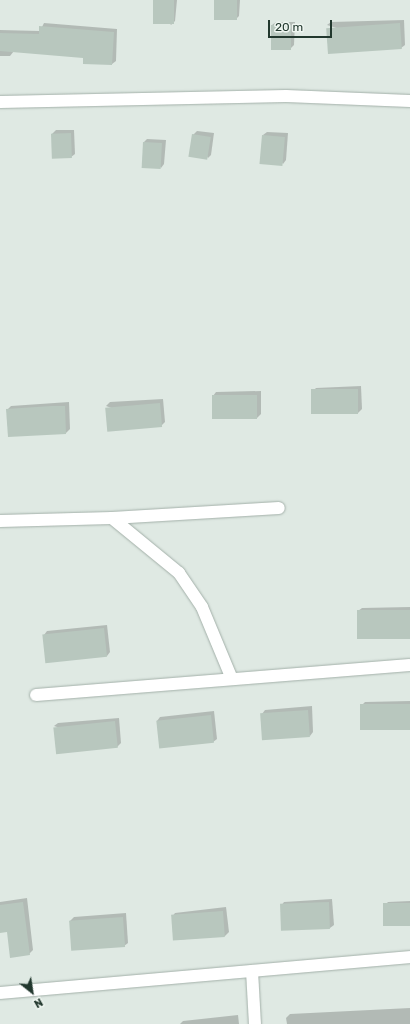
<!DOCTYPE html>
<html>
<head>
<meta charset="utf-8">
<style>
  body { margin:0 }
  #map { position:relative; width:410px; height:1024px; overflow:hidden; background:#dfe9e3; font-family:Rubik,sans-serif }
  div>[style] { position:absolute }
  .shadow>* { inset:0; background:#0003 }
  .building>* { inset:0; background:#b8c7be; transform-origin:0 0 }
  .roads { filter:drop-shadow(0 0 1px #a3b0a9) drop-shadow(0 0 1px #a3b0a9) }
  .street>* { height:12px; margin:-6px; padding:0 6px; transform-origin:6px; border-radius:6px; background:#fff }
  span { translate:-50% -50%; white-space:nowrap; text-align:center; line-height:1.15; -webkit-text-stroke:4px #eff6f1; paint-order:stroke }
  .north { position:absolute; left:12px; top:972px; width:40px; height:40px; -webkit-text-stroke:3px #eff6f1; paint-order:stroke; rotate:150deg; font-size:11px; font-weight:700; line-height:16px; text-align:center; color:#22382e }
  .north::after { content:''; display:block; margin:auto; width:14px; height:18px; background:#22382e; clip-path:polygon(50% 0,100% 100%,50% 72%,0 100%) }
  .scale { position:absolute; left:268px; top:20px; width:64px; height:18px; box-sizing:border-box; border:2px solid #22382e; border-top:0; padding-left:5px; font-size:12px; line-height:14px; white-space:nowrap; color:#22382e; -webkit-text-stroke:3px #eff6f1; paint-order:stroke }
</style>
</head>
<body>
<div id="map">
  <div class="shadow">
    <div style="clip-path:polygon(154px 0,177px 0,175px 21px,171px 25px)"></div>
    <div style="clip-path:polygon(215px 0,240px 0,239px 16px,235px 20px)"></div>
    <div style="clip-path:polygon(404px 20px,405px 45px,401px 48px,327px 25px,331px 22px)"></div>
    <div style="clip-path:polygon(276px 22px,295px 22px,294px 45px,290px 49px,272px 25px)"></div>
    <div style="clip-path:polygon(44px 23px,117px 29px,116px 61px,112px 64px,84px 57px,14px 51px,10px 56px,0 56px,0 30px,40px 31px)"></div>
    <div style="clip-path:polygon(56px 130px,74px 130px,75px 154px,71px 157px,53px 158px,52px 134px)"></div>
    <div style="clip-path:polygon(197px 131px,214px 133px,211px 155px,208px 158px,193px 135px)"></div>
    <div style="clip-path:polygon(267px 132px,288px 133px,286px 160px,283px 164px,263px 135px)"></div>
    <div style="clip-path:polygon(147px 139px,166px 140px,164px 164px,161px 168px,144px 142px)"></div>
    <div style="clip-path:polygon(361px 386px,362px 409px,358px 413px,312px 392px,316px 388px)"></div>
    <div style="clip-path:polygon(261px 391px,261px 414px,257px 418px,213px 396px,216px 392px)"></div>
    <div style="clip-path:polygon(163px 399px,165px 422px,161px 426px,106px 406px,110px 402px)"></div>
    <div style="clip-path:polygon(69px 402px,70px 429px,66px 433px,7px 410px,11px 406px)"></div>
    <div style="clip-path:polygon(410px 607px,410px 638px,358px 611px,362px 608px)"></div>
    <div style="clip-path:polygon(107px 625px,110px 652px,107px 656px,44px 635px,47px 631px)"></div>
    <div style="clip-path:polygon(410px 701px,410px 729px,361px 706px,365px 702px)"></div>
    <div style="clip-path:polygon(312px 706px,313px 732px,310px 736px,262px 714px,265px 710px)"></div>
    <div style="clip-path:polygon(214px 711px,217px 739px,213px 742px,157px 721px,160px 717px)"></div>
    <div style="clip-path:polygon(119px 718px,121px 743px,117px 747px,54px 726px,58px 723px)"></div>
    <div style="clip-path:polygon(27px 898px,33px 950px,29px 954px,8px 931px,0 932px,0 902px)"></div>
    <div style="clip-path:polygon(332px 899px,334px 925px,330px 928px,281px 906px,284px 902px)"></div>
    <div style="clip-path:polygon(410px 901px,410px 925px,384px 906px,388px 902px)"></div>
    <div style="clip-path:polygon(226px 907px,229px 932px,225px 936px,174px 940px,172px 917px,175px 913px)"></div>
    <div style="clip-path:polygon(126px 913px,128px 943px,124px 946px,70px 921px,74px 917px)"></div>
    <div style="clip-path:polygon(410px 1008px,410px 1024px,287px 1024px,286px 1018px,290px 1014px)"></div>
    <div style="clip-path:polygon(238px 1015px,239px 1024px,180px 1024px,183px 1021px)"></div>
  </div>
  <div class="building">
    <div style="left:153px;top:0;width:21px;height:24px"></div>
    <div style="left:214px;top:0;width:23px;height:20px"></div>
    <div style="left:400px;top:23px;width:26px;height:74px;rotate:86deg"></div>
    <div style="left:271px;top:25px;width:20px;height:25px"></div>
    <div style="clip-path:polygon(39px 26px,114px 32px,112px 65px,83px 64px,83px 58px,0 51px,0 33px,39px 34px)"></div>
    <div style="left:71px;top:133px;width:25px;height:20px;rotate:88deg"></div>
    <div style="left:192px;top:134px;width:19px;height:23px;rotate:9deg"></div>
    <div style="left:262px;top:135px;width:23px;height:29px;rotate:5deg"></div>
    <div style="left:143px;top:142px;width:19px;height:26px;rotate:3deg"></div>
    <div style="left:358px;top:389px;width:25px;height:47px;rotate:90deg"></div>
    <div style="left:212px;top:395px;width:45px;height:24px"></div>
    <div style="left:160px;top:403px;width:24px;height:55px;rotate:85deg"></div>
    <div style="clip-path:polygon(52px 406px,65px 406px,66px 434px,8px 437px,6px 409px)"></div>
    <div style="left:410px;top:610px;width:29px;height:53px;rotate:90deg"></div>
    <div style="left:104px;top:628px;width:29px;height:62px;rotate:84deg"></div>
    <div style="left:410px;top:704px;width:26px;height:50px;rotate:90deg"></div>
    <div style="left:308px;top:710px;width:27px;height:48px;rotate:86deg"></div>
    <div style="left:211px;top:715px;width:28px;height:55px;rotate:84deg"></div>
    <div style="left:115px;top:721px;width:27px;height:62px;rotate:84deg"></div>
    <div style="clip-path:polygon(23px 902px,30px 955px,10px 958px,7px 932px,0 933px,0 905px)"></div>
    <div style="left:329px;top:902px;width:27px;height:49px;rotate:88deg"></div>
    <div style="left:410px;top:903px;width:23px;height:27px;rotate:90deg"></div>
    <div style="left:223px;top:911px;width:26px;height:52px;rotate:86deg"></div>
    <div style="left:123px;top:917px;width:30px;height:54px;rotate:86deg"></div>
  </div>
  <div class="roads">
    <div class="street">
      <div style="left:0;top:102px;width:286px;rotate:-1.2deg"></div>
      <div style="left:286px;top:96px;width:124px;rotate:2.3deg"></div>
      <div style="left:112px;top:518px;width:87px;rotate:39.4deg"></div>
      <div style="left:179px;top:573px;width:41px;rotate:55.9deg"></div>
      <div style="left:202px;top:607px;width:78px;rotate:67.4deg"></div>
      <div style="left:0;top:521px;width:112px;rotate:-1.5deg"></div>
      <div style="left:112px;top:518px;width:167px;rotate:-3.4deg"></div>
      <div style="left:36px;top:695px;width:375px;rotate:-4.6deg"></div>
      <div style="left:252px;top:971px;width:53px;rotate:86.8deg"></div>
      <div style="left:0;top:993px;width:412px;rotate:-5deg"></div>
    </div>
  </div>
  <div class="north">N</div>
  <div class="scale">20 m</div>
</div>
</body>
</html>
